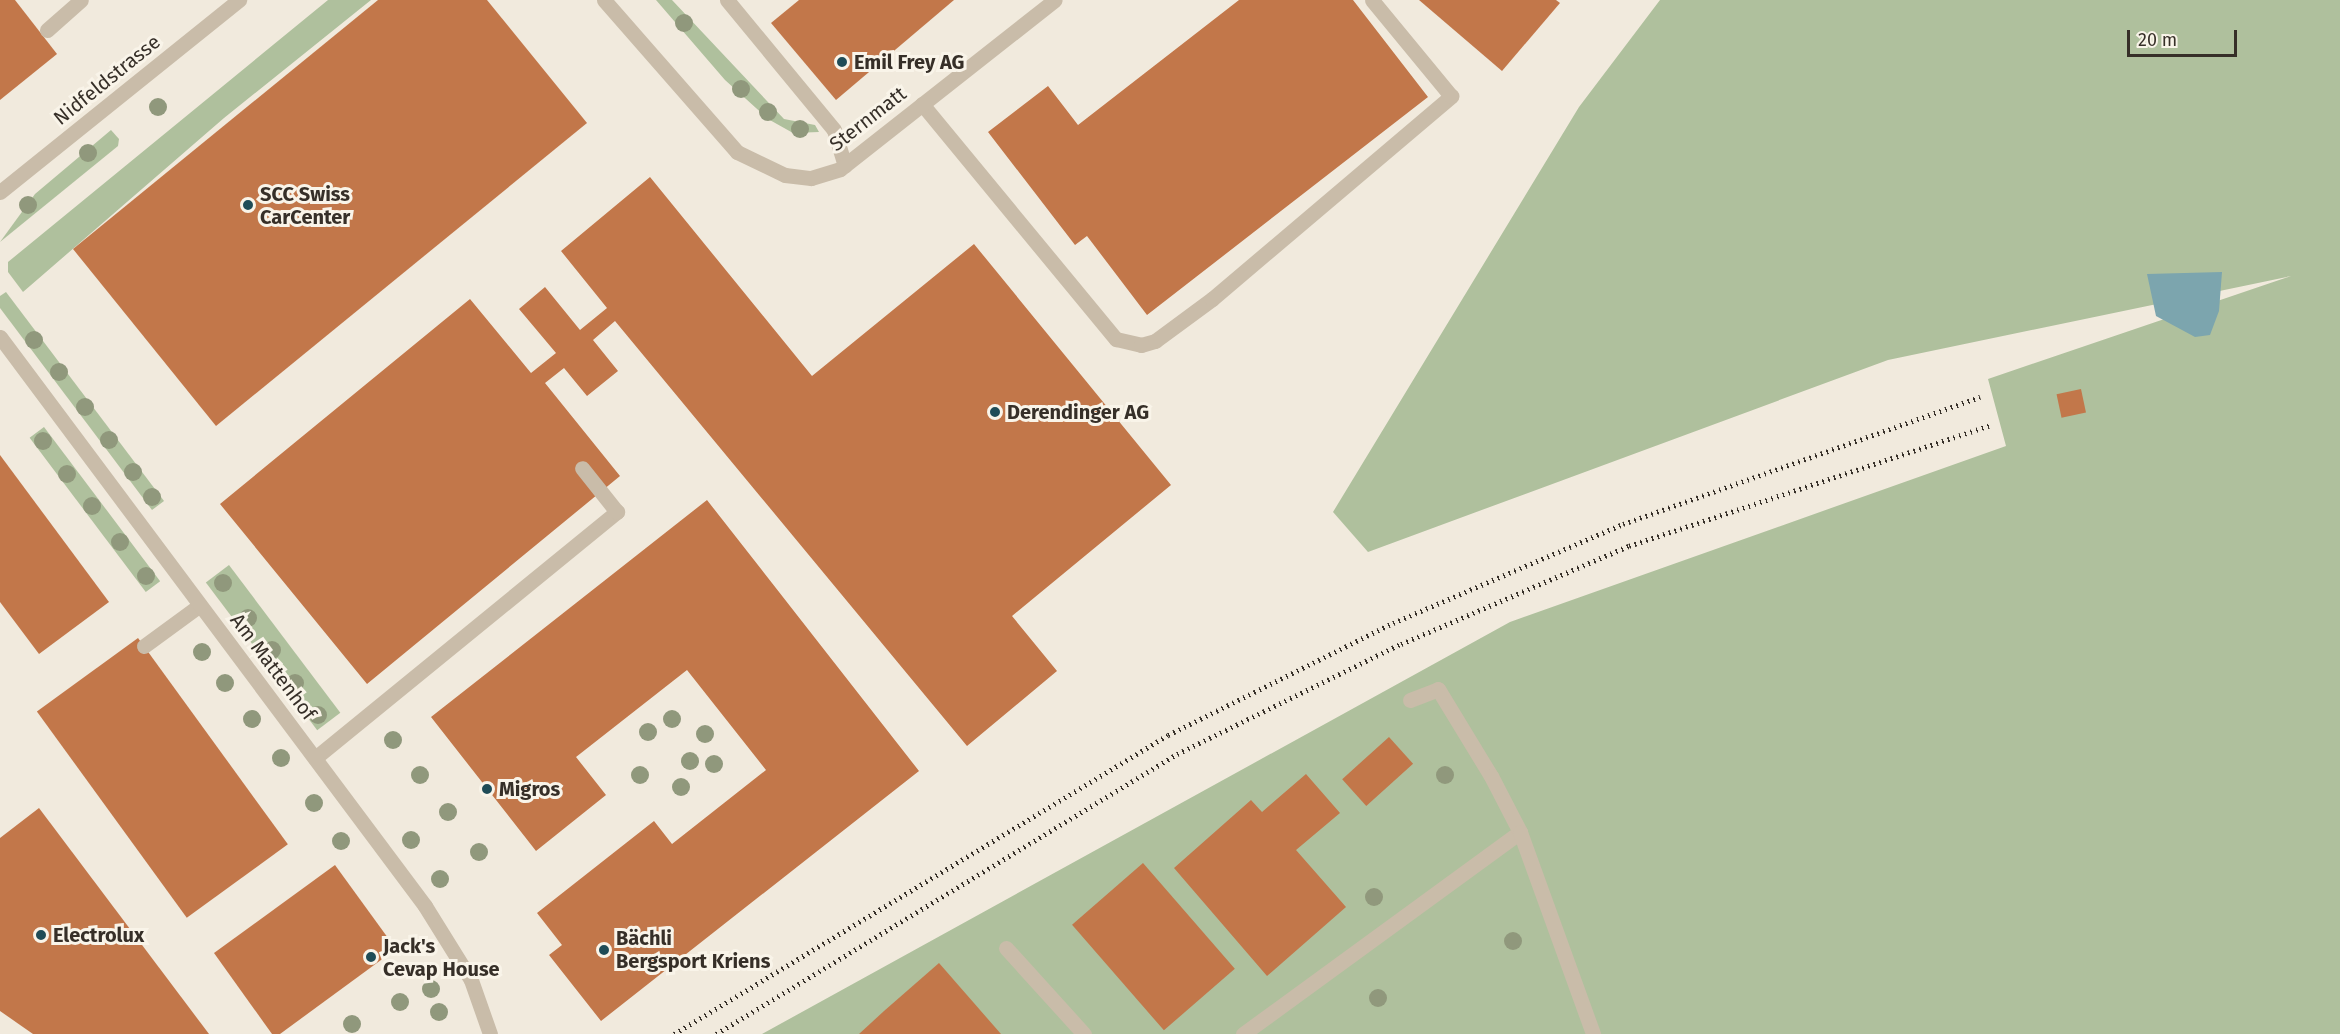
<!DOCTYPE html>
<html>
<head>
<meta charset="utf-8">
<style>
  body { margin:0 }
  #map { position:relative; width:2340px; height:1034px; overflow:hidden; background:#f1eadd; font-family:"Fira Sans",sans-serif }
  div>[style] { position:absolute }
  .green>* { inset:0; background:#afc09d; transform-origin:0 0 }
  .water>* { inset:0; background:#7ca5ae }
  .building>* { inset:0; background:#c2774a; transform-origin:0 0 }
  .service>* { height:15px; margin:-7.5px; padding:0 7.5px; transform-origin:7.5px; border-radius:7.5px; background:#c9bca9 }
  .minor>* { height:15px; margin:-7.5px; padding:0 7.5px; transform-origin:7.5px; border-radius:7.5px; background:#c9bca9 }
  .tertiary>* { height:15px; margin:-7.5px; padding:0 7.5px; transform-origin:7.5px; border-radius:7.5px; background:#c9bca9 }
  .rail>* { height:4.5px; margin-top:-2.25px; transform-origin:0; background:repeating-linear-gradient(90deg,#362f28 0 1.5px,transparent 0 6px) }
  .trees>* { width:18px; height:18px; margin:-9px; border-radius:50%; background:#90987c }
  .dots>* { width:16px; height:16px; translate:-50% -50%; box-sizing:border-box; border:3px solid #f9f4e9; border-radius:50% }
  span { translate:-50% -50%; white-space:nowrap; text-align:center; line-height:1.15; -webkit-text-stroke:6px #f9f4e9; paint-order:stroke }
  .poi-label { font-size:20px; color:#362f28; font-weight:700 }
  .left { translate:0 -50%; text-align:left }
  .street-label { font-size:20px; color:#362f28 }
  .scale { position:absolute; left:2127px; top:30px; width:110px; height:27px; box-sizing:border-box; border:3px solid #362f28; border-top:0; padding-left:8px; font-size:18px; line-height:21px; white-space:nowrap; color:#362f28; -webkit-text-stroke:4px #f9f4e9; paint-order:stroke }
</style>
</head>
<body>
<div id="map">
  <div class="green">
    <div style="clip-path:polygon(328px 0,371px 0,224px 118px,23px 292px,8px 272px,8px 262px)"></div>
    <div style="clip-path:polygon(656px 0,672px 0,784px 119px,815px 125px,819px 132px,793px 133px,768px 119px,725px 80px)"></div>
    <div style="clip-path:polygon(1660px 0,2340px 0,2340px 1034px,762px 1034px,1510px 622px,2006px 446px,1988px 379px,2291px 276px,1888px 360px,1368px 552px,1333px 512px,1579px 107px)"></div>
    <div style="clip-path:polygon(111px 130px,119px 139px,118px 146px,0 242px,35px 194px)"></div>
    <div style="clip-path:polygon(6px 292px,164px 501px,152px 510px,0 308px,0 296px)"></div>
    <div style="left:44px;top:427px;width:193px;height:18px;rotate:53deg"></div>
    <div style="left:229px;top:565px;width:185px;height:29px;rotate:53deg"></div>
  </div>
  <div class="water">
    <div style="clip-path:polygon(2222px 272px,2219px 311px,2210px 335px,2195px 337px,2156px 316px,2147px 274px)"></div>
  </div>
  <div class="building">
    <div style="clip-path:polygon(0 0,15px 0,57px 54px,0 100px)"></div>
    <div style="clip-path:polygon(378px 0,487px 0,587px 123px,216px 426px,73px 249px)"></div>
    <div style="clip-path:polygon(799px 0,954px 0,836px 100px,771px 23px)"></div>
    <div style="clip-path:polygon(1239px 0,1353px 0,1428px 97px,1147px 315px,1087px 236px,1075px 245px,988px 132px,1048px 86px,1078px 125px)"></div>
    <div style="clip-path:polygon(1419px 0,1556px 0,1560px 3px,1502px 71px)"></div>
    <div style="clip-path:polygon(650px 177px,812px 376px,974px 244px,1171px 485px,1012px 616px,1057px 671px,967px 746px,615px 321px,593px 340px,618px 371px,587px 396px,564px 368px,545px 383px,620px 476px,367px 684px,220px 504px,470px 299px,531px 373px,556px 353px,519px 309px,545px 287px,580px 330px,607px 308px,561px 251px)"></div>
    <div style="left:2081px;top:389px;width:24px;height:25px;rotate:78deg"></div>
    <div style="clip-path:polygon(0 455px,109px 602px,39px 654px,0 602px)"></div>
    <div style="clip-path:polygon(707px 500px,919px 771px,601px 1021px,549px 955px,562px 945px,537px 913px,654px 821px,672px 844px,766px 770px,687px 670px,576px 757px,606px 795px,536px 851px,431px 717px)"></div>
    <div style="left:138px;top:638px;width:255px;height:125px;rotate:54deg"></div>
    <div style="left:1389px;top:737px;width:36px;height:63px;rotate:48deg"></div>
    <div style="clip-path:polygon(1306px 774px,1340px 813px,1296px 850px,1346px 907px,1267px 976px,1174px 868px,1251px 800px,1262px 812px)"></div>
    <div style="clip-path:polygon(39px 808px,209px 1034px,33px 1034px,0 1011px,0 838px)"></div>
    <div style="left:1143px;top:863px;width:140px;height:94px;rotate:49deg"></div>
    <div style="clip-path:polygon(335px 865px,396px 949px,280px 1034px,272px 1034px,214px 953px)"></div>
    <div style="clip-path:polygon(939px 963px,1001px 1034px,859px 1034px,884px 1011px)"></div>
  </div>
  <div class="service">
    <div style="left:727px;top:0;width:168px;rotate:50.5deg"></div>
    <div style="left:834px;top:130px;width:37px;rotate:73deg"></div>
    <div style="left:47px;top:30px;width:45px;rotate:-41.4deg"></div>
    <div style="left:922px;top:104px;width:305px;rotate:50.5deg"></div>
    <div style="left:1116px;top:339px;width:26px;rotate:13deg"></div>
    <div style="left:1141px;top:345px;width:15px;rotate:-16deg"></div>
    <div style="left:1155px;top:341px;width:71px;rotate:-36.4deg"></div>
    <div style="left:1212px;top:299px;width:314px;rotate:-40.3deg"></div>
    <div style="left:1451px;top:96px;width:124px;rotate:-129.5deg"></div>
    <div style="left:144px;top:646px;width:69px;rotate:-36.2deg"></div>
    <div style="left:315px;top:758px;width:390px;rotate:-39.2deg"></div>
    <div style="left:617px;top:512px;width:56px;rotate:-128.5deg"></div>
    <div style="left:1006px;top:948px;width:116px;rotate:47.8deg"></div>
    <div style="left:1243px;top:1034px;width:343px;rotate:-36.1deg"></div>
  </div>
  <div class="minor">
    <div style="left:604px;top:0;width:202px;rotate:48.8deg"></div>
    <div style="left:737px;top:152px;width:53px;rotate:25.6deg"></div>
    <div style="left:785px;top:175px;width:26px;rotate:7deg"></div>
    <div style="left:811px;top:178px;width:30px;rotate:-17deg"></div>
    <div style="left:840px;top:169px;width:273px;rotate:-38.2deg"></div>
    <div style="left:0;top:337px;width:710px;rotate:53.24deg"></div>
    <div style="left:425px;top:906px;width:87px;rotate:58.1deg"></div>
    <div style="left:471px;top:980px;width:57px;rotate:70.6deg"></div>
    <div style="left:1410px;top:700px;width:30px;rotate:-21deg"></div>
    <div style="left:1438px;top:689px;width:102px;rotate:58.7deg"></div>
    <div style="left:1491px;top:776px;width:63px;rotate:62.6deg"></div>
    <div style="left:1520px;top:832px;width:215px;rotate:70.1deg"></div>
  </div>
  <div class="tertiary">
    <div style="left:0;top:192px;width:307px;rotate:-38.8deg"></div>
  </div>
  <div class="rail">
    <div style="left:674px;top:1034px;width:577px;rotate:-31.18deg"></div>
    <div style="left:1168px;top:735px;width:251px;rotate:-26.5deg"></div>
    <div style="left:1393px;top:623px;width:250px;rotate:-23.3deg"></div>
    <div style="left:1623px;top:524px;width:379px;rotate:-19.6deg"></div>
    <div style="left:716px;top:1034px;width:539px;rotate:-31.27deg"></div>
    <div style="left:1177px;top:754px;width:250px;rotate:-26.2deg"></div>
    <div style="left:1401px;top:644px;width:248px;rotate:-23.3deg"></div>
    <div style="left:1629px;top:546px;width:381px;rotate:-18.5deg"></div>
  </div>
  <div class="trees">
    <div style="left:684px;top:23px"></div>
    <div style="left:741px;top:89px"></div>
    <div style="left:158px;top:107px"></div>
    <div style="left:768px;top:112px"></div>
    <div style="left:800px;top:129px"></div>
    <div style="left:88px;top:153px"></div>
    <div style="left:28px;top:205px"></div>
    <div style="left:34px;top:340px"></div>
    <div style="left:59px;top:372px"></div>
    <div style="left:85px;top:407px"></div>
    <div style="left:109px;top:440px"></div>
    <div style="left:43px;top:441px"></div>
    <div style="left:133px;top:472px"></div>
    <div style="left:67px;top:474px"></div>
    <div style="left:152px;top:497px"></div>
    <div style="left:92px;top:506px"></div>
    <div style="left:120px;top:542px"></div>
    <div style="left:146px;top:576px"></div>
    <div style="left:223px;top:583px"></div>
    <div style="left:248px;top:618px"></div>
    <div style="left:272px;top:650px"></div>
    <div style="left:202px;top:652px"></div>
    <div style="left:225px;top:683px"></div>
    <div style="left:295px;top:683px"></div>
    <div style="left:318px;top:715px"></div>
    <div style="left:252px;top:719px"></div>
    <div style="left:672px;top:719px"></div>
    <div style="left:648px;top:732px"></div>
    <div style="left:705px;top:734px"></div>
    <div style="left:393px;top:740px"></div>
    <div style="left:281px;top:758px"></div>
    <div style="left:690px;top:761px"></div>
    <div style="left:714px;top:764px"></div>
    <div style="left:420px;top:775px"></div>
    <div style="left:640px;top:775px"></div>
    <div style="left:1445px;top:775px"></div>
    <div style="left:681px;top:787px"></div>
    <div style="left:314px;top:803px"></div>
    <div style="left:448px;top:812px"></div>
    <div style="left:411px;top:840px"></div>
    <div style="left:341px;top:841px"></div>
    <div style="left:479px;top:852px"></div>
    <div style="left:440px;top:879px"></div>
    <div style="left:1374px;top:897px"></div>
    <div style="left:1513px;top:941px"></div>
    <div style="left:431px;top:989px"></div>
    <div style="left:1378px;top:998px"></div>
    <div style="left:400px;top:1002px"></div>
    <div style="left:439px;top:1012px"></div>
    <div style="left:352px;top:1024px"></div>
  </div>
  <div class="dots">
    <div style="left:842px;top:62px;background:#1f4c57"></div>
    <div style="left:248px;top:205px;background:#1f4c57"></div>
    <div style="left:995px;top:412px;background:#1f4c57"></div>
    <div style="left:487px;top:789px;background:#1f4c57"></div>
    <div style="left:41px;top:935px;background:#1f4c57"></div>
    <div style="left:604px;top:950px;background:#1f4c57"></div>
    <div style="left:371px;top:957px;background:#1f4c57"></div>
  </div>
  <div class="poi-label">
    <span class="left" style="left:854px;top:62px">Emil Frey AG</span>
    <span class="left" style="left:260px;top:206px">SCC Swiss<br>CarCenter</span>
    <span class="left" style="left:1007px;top:412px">Derendinger AG</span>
    <span class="left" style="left:499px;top:789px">Migros</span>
    <span class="left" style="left:53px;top:935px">Electrolux</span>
    <span class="left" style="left:616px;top:950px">Bächli<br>Bergsport Kriens</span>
    <span class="left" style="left:383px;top:958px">Jack's<br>Cevap House</span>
  </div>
  <div class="street-label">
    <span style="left:107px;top:80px;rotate:-39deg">Nidfeldstrasse</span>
    <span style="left:868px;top:119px;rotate:-38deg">Sternmatt</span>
    <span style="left:273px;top:667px;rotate:53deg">Am Mattenhof</span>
  </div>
  <div class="scale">20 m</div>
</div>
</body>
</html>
